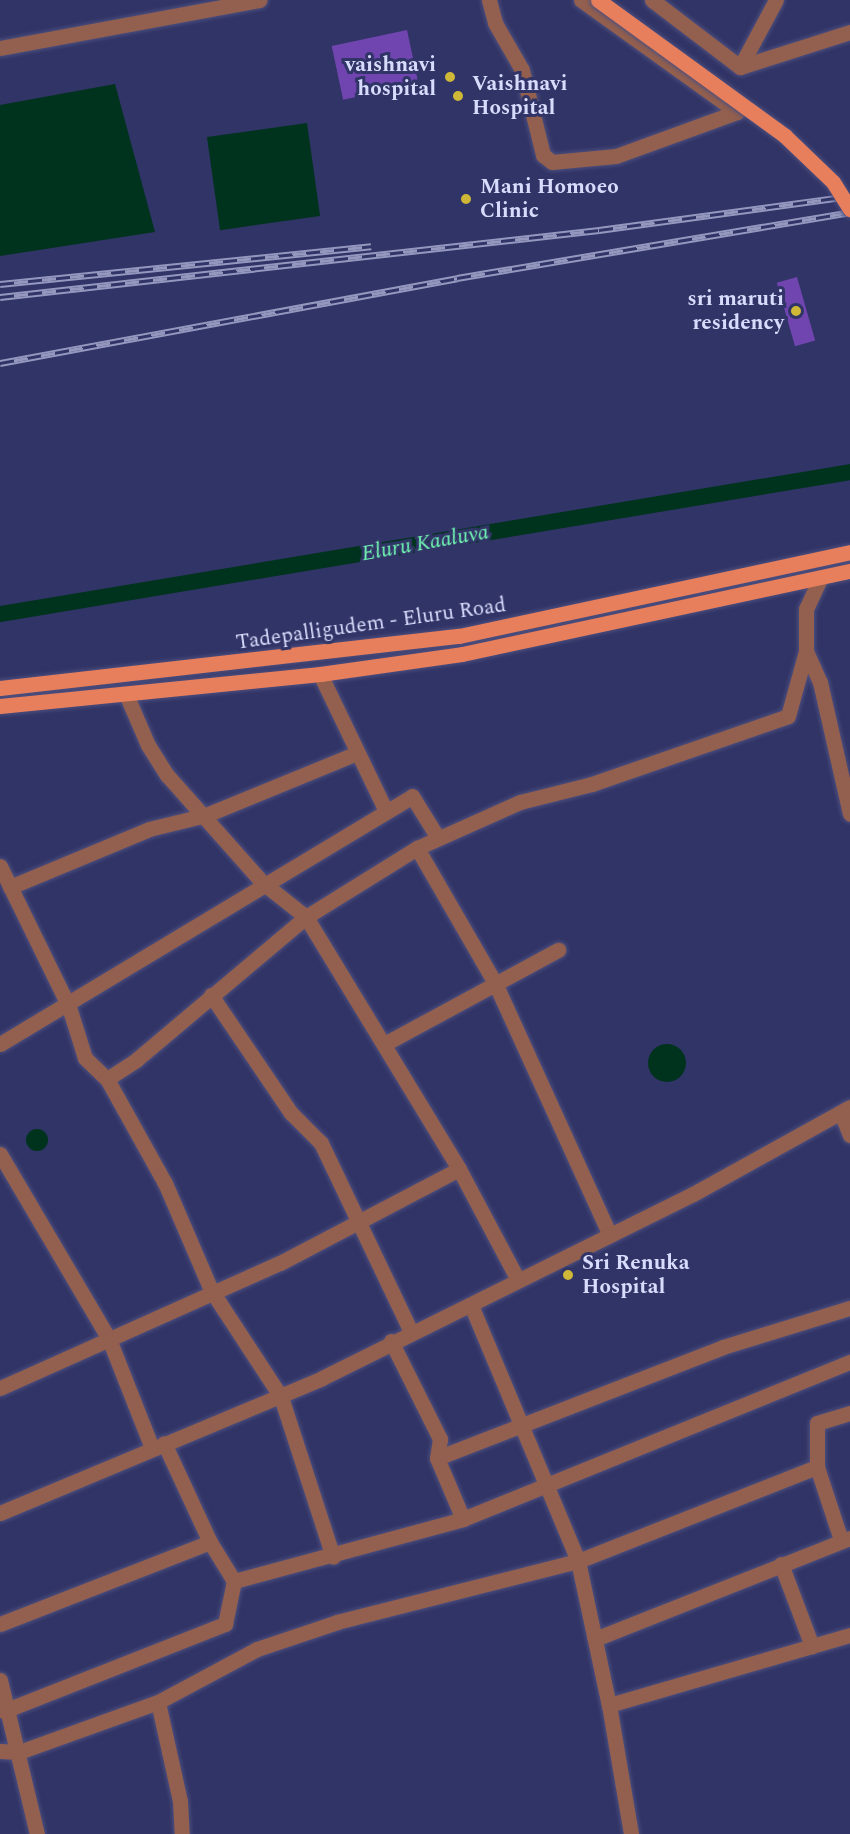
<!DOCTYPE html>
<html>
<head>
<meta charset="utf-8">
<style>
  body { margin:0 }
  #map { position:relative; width:850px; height:1834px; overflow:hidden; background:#313466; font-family:Spectral,serif }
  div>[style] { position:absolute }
  .water>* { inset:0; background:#00331d; transform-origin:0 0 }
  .round { border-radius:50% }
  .canal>* { height:16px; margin:-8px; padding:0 8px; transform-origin:8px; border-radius:8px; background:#00331d }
  .building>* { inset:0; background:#7045af; transform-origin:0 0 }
  .roads { filter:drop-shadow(0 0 2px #4c4f7e) drop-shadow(0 0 2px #4c4f7e) }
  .minor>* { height:15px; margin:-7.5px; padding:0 7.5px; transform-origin:7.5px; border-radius:7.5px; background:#935f4e }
  .major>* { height:15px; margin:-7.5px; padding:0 7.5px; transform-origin:7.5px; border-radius:7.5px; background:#e87f5c }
  .rail>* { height:7px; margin-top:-3.5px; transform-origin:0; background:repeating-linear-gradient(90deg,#313466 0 14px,#9498bf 0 28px); box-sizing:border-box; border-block:2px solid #9498bf }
  .bridges { filter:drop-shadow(0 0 2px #4c4f7e) drop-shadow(0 0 2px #4c4f7e) }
  .major-bridge>* { height:15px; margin:-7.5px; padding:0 7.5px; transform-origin:7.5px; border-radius:7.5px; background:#e87f5c }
  .dots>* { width:16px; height:16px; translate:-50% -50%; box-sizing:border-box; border:3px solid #313466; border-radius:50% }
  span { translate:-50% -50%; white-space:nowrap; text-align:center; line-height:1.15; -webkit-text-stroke:6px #313466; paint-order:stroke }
  .poi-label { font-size:21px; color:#d8dcfc; font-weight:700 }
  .right { translate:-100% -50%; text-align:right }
  .left { translate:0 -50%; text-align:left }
  .street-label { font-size:21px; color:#d8dcfc }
  .water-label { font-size:22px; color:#71f9b4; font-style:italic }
</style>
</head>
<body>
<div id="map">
  <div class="water">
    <div style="clip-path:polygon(115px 84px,155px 232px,0 256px,0 105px)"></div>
    <div style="left:307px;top:123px;width:94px;height:101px;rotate:82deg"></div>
    <div class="round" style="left:648px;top:1044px;width:38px;height:38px"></div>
    <div class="round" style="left:26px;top:1129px;width:22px;height:22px"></div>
  </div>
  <div class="canal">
    <div style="left:0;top:614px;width:862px;rotate:-9.48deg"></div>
  </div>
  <div class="building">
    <div style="left:407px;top:30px;width:55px;height:77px;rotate:78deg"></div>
    <div style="left:797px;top:277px;width:66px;height:21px;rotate:74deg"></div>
  </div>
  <div class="roads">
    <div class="minor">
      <div style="left:489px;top:0;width:24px;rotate:75deg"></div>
      <div style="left:495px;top:23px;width:54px;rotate:60.1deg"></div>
      <div style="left:522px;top:70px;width:88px;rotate:76.1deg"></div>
      <div style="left:543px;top:155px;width:11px;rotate:38deg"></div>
      <div style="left:552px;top:162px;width:64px;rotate:-5.4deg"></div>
      <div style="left:616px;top:156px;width:129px;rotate:-20deg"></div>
      <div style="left:737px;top:112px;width:192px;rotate:-144.3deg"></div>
      <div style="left:652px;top:0;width:111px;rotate:37.3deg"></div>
      <div style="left:0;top:48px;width:264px;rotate:-10.5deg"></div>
      <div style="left:740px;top:67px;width:115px;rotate:-17.7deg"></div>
      <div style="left:740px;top:67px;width:76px;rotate:-61.8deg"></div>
      <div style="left:806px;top:651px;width:34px;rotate:66deg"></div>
      <div style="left:820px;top:682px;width:135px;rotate:77.2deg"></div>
      <div style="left:320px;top:674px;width:152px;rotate:64.3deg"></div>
      <div style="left:126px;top:694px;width:56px;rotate:66.7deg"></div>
      <div style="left:148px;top:745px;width:36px;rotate:58deg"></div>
      <div style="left:167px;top:775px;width:144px;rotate:48.4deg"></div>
      <div style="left:263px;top:883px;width:55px;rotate:38.3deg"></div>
      <div style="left:306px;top:917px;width:295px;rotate:58.7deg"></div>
      <div style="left:417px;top:848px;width:156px;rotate:60deg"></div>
      <div style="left:495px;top:983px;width:277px;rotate:65.5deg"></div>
      <div style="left:0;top:866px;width:157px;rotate:63.9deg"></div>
      <div style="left:69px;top:1007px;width:53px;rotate:72.6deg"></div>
      <div style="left:85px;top:1058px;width:30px;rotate:44deg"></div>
      <div style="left:107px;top:1079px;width:119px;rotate:60.9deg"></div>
      <div style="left:165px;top:1183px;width:116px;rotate:66.7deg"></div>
      <div style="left:211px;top:1290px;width:128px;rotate:56.8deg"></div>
      <div style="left:281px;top:1397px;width:168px;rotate:72deg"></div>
      <div style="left:10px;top:887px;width:151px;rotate:-22.6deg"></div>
      <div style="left:149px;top:829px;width:59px;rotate:-13.8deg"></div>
      <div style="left:206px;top:815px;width:161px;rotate:-22.3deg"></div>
      <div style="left:211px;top:995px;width:143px;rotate:55.9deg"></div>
      <div style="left:291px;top:1113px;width:42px;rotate:45deg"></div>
      <div style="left:321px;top:1143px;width:209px;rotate:64.5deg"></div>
      <div style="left:386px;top:1043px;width:196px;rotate:-28.4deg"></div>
      <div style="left:0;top:1044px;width:481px;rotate:-31deg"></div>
      <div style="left:412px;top:796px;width:49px;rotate:58.2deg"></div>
      <div style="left:107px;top:1079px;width:35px;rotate:-33deg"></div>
      <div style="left:136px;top:1060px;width:222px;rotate:-40.1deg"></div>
      <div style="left:306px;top:917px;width:131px;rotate:-31.9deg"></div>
      <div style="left:417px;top:848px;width:113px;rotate:-24.1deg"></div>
      <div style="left:520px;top:802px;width:74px;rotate:-14deg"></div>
      <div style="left:592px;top:784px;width:207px;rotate:-19.1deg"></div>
      <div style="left:788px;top:716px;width:67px;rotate:-74.5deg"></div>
      <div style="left:806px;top:651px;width:42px;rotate:-90deg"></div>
      <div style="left:806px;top:609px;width:35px;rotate:-65deg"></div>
      <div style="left:841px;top:1113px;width:24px;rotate:68deg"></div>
      <div style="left:0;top:1154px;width:215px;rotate:59.5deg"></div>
      <div style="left:109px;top:1339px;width:117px;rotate:68.5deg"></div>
      <div style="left:471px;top:1305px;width:277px;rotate:67.3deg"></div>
      <div style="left:578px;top:1561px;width:147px;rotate:77.9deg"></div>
      <div style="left:609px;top:1705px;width:251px;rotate:-16.2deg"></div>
      <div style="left:391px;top:1341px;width:110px;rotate:63.4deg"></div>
      <div style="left:440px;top:1439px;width:19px;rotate:99deg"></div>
      <div style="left:437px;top:1458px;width:66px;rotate:66.9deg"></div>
      <div style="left:0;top:1388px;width:307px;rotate:-24.1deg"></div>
      <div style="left:280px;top:1263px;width:202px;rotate:-27.7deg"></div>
      <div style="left:459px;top:1169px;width:126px;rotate:62deg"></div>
      <div style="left:437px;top:1458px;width:307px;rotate:-21.2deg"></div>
      <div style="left:723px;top:1347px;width:133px;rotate:-17.1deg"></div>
      <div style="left:0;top:1513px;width:349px;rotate:-22.7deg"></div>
      <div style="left:322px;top:1378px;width:414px;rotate:-26.4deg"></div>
      <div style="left:693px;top:1194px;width:179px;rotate:-29deg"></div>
      <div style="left:841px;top:1540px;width:77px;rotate:-108.2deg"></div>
      <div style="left:817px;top:1467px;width:44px;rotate:-90deg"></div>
      <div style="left:817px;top:1423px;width:34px;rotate:-17deg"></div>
      <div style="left:781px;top:1564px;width:88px;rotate:69.3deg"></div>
      <div style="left:234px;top:1581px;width:237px;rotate:-15.1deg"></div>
      <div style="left:463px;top:1519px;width:418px;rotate:-22.1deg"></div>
      <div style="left:0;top:1624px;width:225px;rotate:-21.3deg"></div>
      <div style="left:595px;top:1639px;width:274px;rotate:-21.6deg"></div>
      <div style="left:0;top:1680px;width:158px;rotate:76.5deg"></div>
      <div style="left:158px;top:1702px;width:101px;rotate:77.5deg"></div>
      <div style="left:180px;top:1801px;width:33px;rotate:87deg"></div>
      <div style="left:609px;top:1705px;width:131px;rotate:80.3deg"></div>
      <div style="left:4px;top:1711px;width:238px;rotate:-21.5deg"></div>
      <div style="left:225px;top:1624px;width:44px;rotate:-78.2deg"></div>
      <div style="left:234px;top:1581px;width:46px;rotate:-121.6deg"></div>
      <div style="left:210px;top:1542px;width:109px;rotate:-114.9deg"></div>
      <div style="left:0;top:1751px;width:19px;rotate:3deg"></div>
      <div style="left:19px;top:1752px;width:148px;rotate:-19.8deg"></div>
      <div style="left:158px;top:1702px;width:112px;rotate:-28.2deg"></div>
      <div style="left:257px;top:1649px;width:84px;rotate:-18.6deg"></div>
      <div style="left:337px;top:1622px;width:249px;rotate:-14.2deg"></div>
      <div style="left:578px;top:1561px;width:257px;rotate:-21.5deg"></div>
    </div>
    <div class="major">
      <div style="left:0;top:688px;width:462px;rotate:-6.5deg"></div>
      <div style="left:459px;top:636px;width:400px;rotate:-12.1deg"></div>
      <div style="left:0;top:706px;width:322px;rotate:-5.7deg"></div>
      <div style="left:320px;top:674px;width:143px;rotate:-8deg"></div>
      <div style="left:462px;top:654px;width:397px;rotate:-12.1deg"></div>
    </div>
  </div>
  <div class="rail">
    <div style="left:0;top:284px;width:373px;rotate:-5.8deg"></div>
    <div style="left:0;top:297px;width:603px;rotate:-6.38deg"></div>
    <div style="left:599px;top:230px;width:253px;rotate:-7.7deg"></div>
    <div style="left:0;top:363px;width:465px;rotate:-10.5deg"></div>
    <div style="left:457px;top:278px;width:399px;rotate:-9.5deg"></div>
  </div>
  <div class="bridges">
    <div class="major-bridge">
      <div style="left:598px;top:0;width:231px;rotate:36deg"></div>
      <div style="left:785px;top:136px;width:66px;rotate:43.8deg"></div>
      <div style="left:833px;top:182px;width:32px;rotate:58deg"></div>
    </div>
  </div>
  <div class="dots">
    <div style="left:450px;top:77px;background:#cfb837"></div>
    <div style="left:458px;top:96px;background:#cfb837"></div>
    <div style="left:466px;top:199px;background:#cfb837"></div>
    <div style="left:796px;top:311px;background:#cfb837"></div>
    <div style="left:568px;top:1275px;background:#cfb837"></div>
  </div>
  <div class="poi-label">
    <span class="right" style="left:436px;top:77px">vaishnavi<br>hospital</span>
    <span class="left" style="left:472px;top:96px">Vaishnavi<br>Hospital</span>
    <span class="left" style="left:480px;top:199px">Mani Homoeo<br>Clinic</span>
    <span class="right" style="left:784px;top:311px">sri maruti<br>residency</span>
    <span class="left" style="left:582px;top:1275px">Sri Renuka<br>Hospital</span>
  </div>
  <div class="street-label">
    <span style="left:371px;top:624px;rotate:-8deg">Tadepalligudem - Eluru Road</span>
  </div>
  <div class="water-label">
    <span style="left:425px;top:543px;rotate:-10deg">Eluru Kaaluva</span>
  </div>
</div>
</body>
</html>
